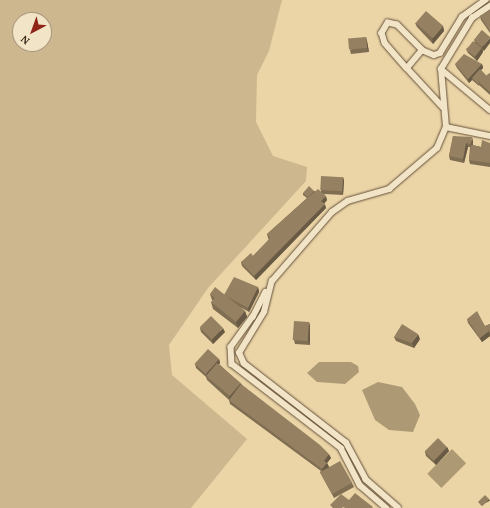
<!DOCTYPE html>
<html>
<head>
<meta charset="utf-8">
<style>
  body { margin:0 }
  #map { position:relative; width:490px; height:508px; overflow:hidden; background:#ebd5a7; font-family:"Gentium Book Plus",serif }
  div>[style] { position:absolute }
  .green>* { inset:0; background:#cdb78e }
  .water>* { inset:0; background:#ae9975; transform-origin:0 0 }
  .roads { filter:drop-shadow(0 0 1px #65503a) drop-shadow(0 0 1px #65503a) }
  .service>* { height:5.5px; margin:-2.75px; padding:0 2.75px; transform-origin:2.75px; border-radius:2.75px; background:#f2e4c6 }
  .wall>* { inset:0; background:#806e53 }
  .shaded-wall>* { inset:0; background:#685a44; transform-origin:0 0 }
  .building>* { inset:0; background:#958061; transform-origin:0 0 }
  span { translate:-50% -50%; white-space:nowrap; text-align:center; line-height:1.15; -webkit-text-stroke:3.5px #f2e4c6; paint-order:stroke }
  .north { position:absolute; left:12px; top:12px; width:40px; height:40px; box-sizing:border-box; background:#f2e4c6; border:1px solid #a8977f; border-radius:50%; rotate:221deg; font-size:11px; font-weight:700; line-height:16px; text-align:center; color:#382415 }
  .north::after { content:''; display:block; margin:auto; width:14px; height:18px; background:#8f2418; clip-path:polygon(50% 0,100% 100%,50% 72%,0 100%) }
</style>
</head>
<body>
<div id="map">
  <div class="green">
    <div style="clip-path:polygon(evenodd,0 0,282px 0,269px 51px,257px 75px,256px 122px,273px 156px,307px 167px,306px 181px,208px 288px,169px 345px,172px 375px,247px 439px,191px 508px,0 508px,0 0,20px 20px,44px 20px,44px 44px,20px 44px,20px 20px)"></div>
  </div>
  <div class="water">
    <div style="clip-path:polygon(319px 362px,351px 362px,358px 366px,359px 372px,345px 384px,317px 382px,307px 373px)"></div>
    <div style="clip-path:polygon(378px 382px,402px 387px,415px 404px,420px 415px,413px 432px,389px 430px,375px 420px,362px 390px)"></div>
    <div style="left:452px;top:449px;width:20px;height:35px;rotate:45deg"></div>
  </div>
  <div class="roads">
    <div class="service">
      <div style="left:422px;top:50px;width:13px;rotate:23deg"></div>
      <div style="left:434px;top:55px;width:6px;rotate:-18deg"></div>
      <div style="left:440px;top:53px;width:42px;rotate:-58.6deg"></div>
      <div style="left:462px;top:17px;width:29px;rotate:-36deg"></div>
      <div style="left:407px;top:68px;width:23px;rotate:-50deg"></div>
      <div style="left:422px;top:50px;width:35px;rotate:-135deg"></div>
      <div style="left:397px;top:25px;width:9px;rotate:-167deg"></div>
      <div style="left:388px;top:23px;width:12px;rotate:121deg"></div>
      <div style="left:382px;top:33px;width:10px;rotate:73deg"></div>
      <div style="left:385px;top:43px;width:33px;rotate:49deg"></div>
      <div style="left:407px;top:68px;width:53px;rotate:47.3deg"></div>
      <div style="left:441px;top:69px;width:64px;rotate:39.9deg"></div>
      <div style="left:446px;top:127px;width:45px;rotate:11.6deg"></div>
      <div style="left:266px;top:292px;width:28px;rotate:117deg"></div>
      <div style="left:253px;top:317px;width:37px;rotate:126deg"></div>
      <div style="left:231px;top:347px;width:17px;rotate:87deg"></div>
      <div style="left:232px;top:364px;width:138px;rotate:37.6deg"></div>
      <div style="left:341px;top:448px;width:42px;rotate:62.8deg"></div>
      <div style="left:360px;top:485px;width:35px;rotate:41deg"></div>
      <div style="left:398px;top:508px;width:43px;rotate:-138.8deg"></div>
      <div style="left:366px;top:480px;width:42px;rotate:-118.4deg"></div>
      <div style="left:346px;top:443px;width:129px;rotate:-142.2deg"></div>
      <div style="left:244px;top:364px;width:12px;rotate:-114deg"></div>
      <div style="left:239px;top:353px;width:48px;rotate:-58.6deg"></div>
      <div style="left:264px;top:312px;width:32px;rotate:-76deg"></div>
      <div style="left:272px;top:281px;width:91px;rotate:-49deg"></div>
      <div style="left:332px;top:212px;width:19px;rotate:-35deg"></div>
      <div style="left:348px;top:201px;width:43px;rotate:-16.3deg"></div>
      <div style="left:389px;top:189px;width:63px;rotate:-40.5deg"></div>
      <div style="left:437px;top:148px;width:23px;rotate:-67deg"></div>
      <div style="left:446px;top:127px;width:58px;rotate:-94.9deg"></div>
      <div style="left:441px;top:69px;width:60px;rotate:-58.7deg"></div>
      <div style="left:472px;top:18px;width:22px;rotate:-34deg"></div>
    </div>
  </div>
  <div class="wall">
    <div style="clip-path:polygon(490px 10px,490px 33px,481px 20px,480px 16px)"></div>
    <div style="clip-path:polygon(415px 23px,443px 26px,444px 31px,433px 44px,417px 27px)"></div>
    <div style="clip-path:polygon(482px 30px,484px 51px,483px 50px,483px 52px,477px 61px,468px 53px,466px 49px,475px 42px,474px 40px)"></div>
    <div style="clip-path:polygon(366px 37px,367px 41px,369px 52px,351px 54px,350px 50px)"></div>
    <div style="clip-path:polygon(455px 64px,482px 64px,483px 68px,481px 70px,486px 76px,490px 73px,490px 95px,479px 85px,479px 86px,472px 80px,469px 83px,457px 68px)"></div>
    <div style="clip-path:polygon(453px 136px,473px 141px,473px 145px,481px 147px,490px 143px,490px 167px,470px 164px,469px 160px,470px 147px,468px 147px,464px 163px,450px 160px,449px 156px)"></div>
    <div style="clip-path:polygon(343px 177px,344px 181px,343px 195px,324px 194px,327px 200px,324px 204px,326px 208px,256px 280px,242px 266px,241px 262px,253px 256px,269px 240px,268px 238px,267px 234px,307px 198px,303px 195px,303px 193px,314px 191px,321px 192px,321px 190px)"></div>
    <div style="clip-path:polygon(258px 287px,259px 292px,249px 312px,240px 307px,245px 311px,247px 317px,238px 328px,213px 309px,211px 302px,213px 301px,212px 300px,210px 294px,224px 295px)"></div>
    <div style="clip-path:polygon(467px 319px,485px 326px,490px 324px,490px 336px,482px 342px,468px 323px)"></div>
    <div style="clip-path:polygon(309px 322px,310px 326px,310px 345px,295px 344px,294px 340px)"></div>
    <div style="clip-path:polygon(200px 328px,225px 332px,213px 344px,201px 332px)"></div>
    <div style="clip-path:polygon(394px 337px,420px 339px,414px 348px,396px 341px)"></div>
    <div style="clip-path:polygon(219px 359px,220px 363px,219px 364px,242px 385px,331px 458px,327px 463px,329px 467px,352px 483px,354px 487px,334px 498px,322px 476px,320px 472px,321px 471px,230px 404px,229px 400px,207px 380px,206px 377px,196px 368px,195px 364px)"></div>
    <div style="clip-path:polygon(447px 447px,449px 451px,436px 465px,426px 456px,425px 452px)"></div>
  </div>
  <div class="shaded-wall">
    <div style="clip-path:polygon(443px 26px,444px 31px,433px 44px,432px 39px)"></div>
    <div style="clip-path:polygon(366px 37px,367px 41px,369px 52px,367px 48px)"></div>
    <div style="clip-path:polygon(490px 38px,490px 43px,484px 51px,482px 47px)"></div>
    <div style="clip-path:polygon(482px 48px,483px 52px,477px 61px,475px 57px)"></div>
    <div style="clip-path:polygon(482px 64px,483px 68px,473px 79px,472px 78px,472px 80px,469px 83px,468px 79px)"></div>
    <div style="clip-path:polygon(472px 137px,473px 141px,472px 148px,471px 144px)"></div>
    <div style="clip-path:polygon(466px 143px,468px 147px,464px 163px,463px 159px)"></div>
    <div style="clip-path:polygon(343px 177px,344px 181px,343px 195px,342px 191px)"></div>
    <div style="clip-path:polygon(326px 196px,327px 200px,323px 205px,321px 201px)"></div>
    <div style="clip-path:polygon(325px 204px,326px 208px,256px 280px,254px 276px)"></div>
    <div style="clip-path:polygon(258px 287px,259px 292px,249px 312px,248px 308px)"></div>
    <div style="clip-path:polygon(245px 311px,247px 317px,238px 328px,236px 322px)"></div>
    <div style="clip-path:polygon(309px 322px,310px 326px,310px 345px,308px 340px)"></div>
    <div style="clip-path:polygon(223px 328px,225px 332px,213px 344px,212px 340px)"></div>
    <div style="clip-path:polygon(489px 331px,490px 336px,482px 342px,480px 338px)"></div>
    <div style="clip-path:polygon(418px 334px,420px 339px,414px 348px,412px 343px)"></div>
    <div style="clip-path:polygon(219px 359px,220px 363px,207px 378px,206px 374px)"></div>
    <div style="clip-path:polygon(241px 383px,242px 387px,230px 400px,229px 396px)"></div>
    <div style="clip-path:polygon(447px 447px,449px 451px,436px 465px,434px 461px)"></div>
    <div style="clip-path:polygon(329px 454px,331px 458px,327px 463px,329px 467px,324px 473px,322px 469px,324px 461px)"></div>
    <div style="left:489px;top:499px;width:2px;height:10px;rotate:63deg"></div>
  </div>
  <div class="building">
    <div style="clip-path:polygon(490px 10px,490px 31px,480px 16px)"></div>
    <div style="left:426px;top:11px;width:23px;height:16px;rotate:41deg"></div>
    <div style="clip-path:polygon(482px 30px,490px 37px,490px 38px,482px 47px,474px 40px)"></div>
    <div style="left:366px;top:37px;width:11px;height:18px;rotate:85deg"></div>
    <div style="left:473px;top:41px;width:11px;height:11px;rotate:38deg"></div>
    <div style="clip-path:polygon(464px 54px,482px 64px,468px 79px,455px 64px)"></div>
    <div style="clip-path:polygon(480px 69px,486px 75px,483px 78px,478px 81px,479px 83px,478px 84px,472px 78px)"></div>
    <div style="clip-path:polygon(490px 73px,490px 92px,478px 81px)"></div>
    <div style="clip-path:polygon(453px 136px,472px 137px,471px 144px,466px 143px,463px 159px,449px 156px)"></div>
    <div style="clip-path:polygon(482px 140px,490px 143px,490px 163px,469px 160px,471px 145px,481px 147px)"></div>
    <div style="left:321px;top:176px;width:22px;height:14px;rotate:3deg"></div>
    <div style="clip-path:polygon(309px 186px,314px 191px,308px 197px,303px 193px)"></div>
    <div style="clip-path:polygon(318px 189px,326px 196px,321px 201px,325px 204px,254px 276px,241px 262px,251px 253px,253px 256px,270px 238px,267px 234px)"></div>
    <div style="clip-path:polygon(234px 277px,258px 287px,248px 308px,224px 295px)"></div>
    <div style="clip-path:polygon(215px 287px,245px 311px,236px 322px,211px 302px,215px 298px,210px 294px)"></div>
    <div style="clip-path:polygon(477px 311px,485px 326px,490px 324px,490px 333px,489px 331px,480px 338px,467px 319px)"></div>
    <div style="left:211px;top:316px;width:17px;height:16px;rotate:45deg"></div>
    <div style="left:294px;top:321px;width:15px;height:19px;rotate:4deg"></div>
    <div style="clip-path:polygon(402px 324px,418px 334px,412px 343px,394px 337px)"></div>
    <div style="left:208px;top:349px;width:15px;height:20px;rotate:42deg"></div>
    <div style="left:217px;top:363px;width:31px;height:17px;rotate:40deg"></div>
    <div style="clip-path:polygon(241px 384px,320px 445px,329px 454px,324px 461px,327px 463px,322px 469px,229px 400px)"></div>
    <div style="left:438px;top:438px;width:13px;height:19px;rotate:45deg"></div>
    <div style="left:340px;top:461px;width:25px;height:23px;rotate:61deg"></div>
    <div style="clip-path:polygon(355px 493px,373px 507px,372px 508px,345px 508px,343px 507px,342px 508px,333px 508px,330px 505px,341px 494px,349px 500px)"></div>
    <div style="left:485px;top:495px;width:6px;height:10px;rotate:45deg"></div>
  </div>
  <div class="north">N</div>
</div>
</body>
</html>
